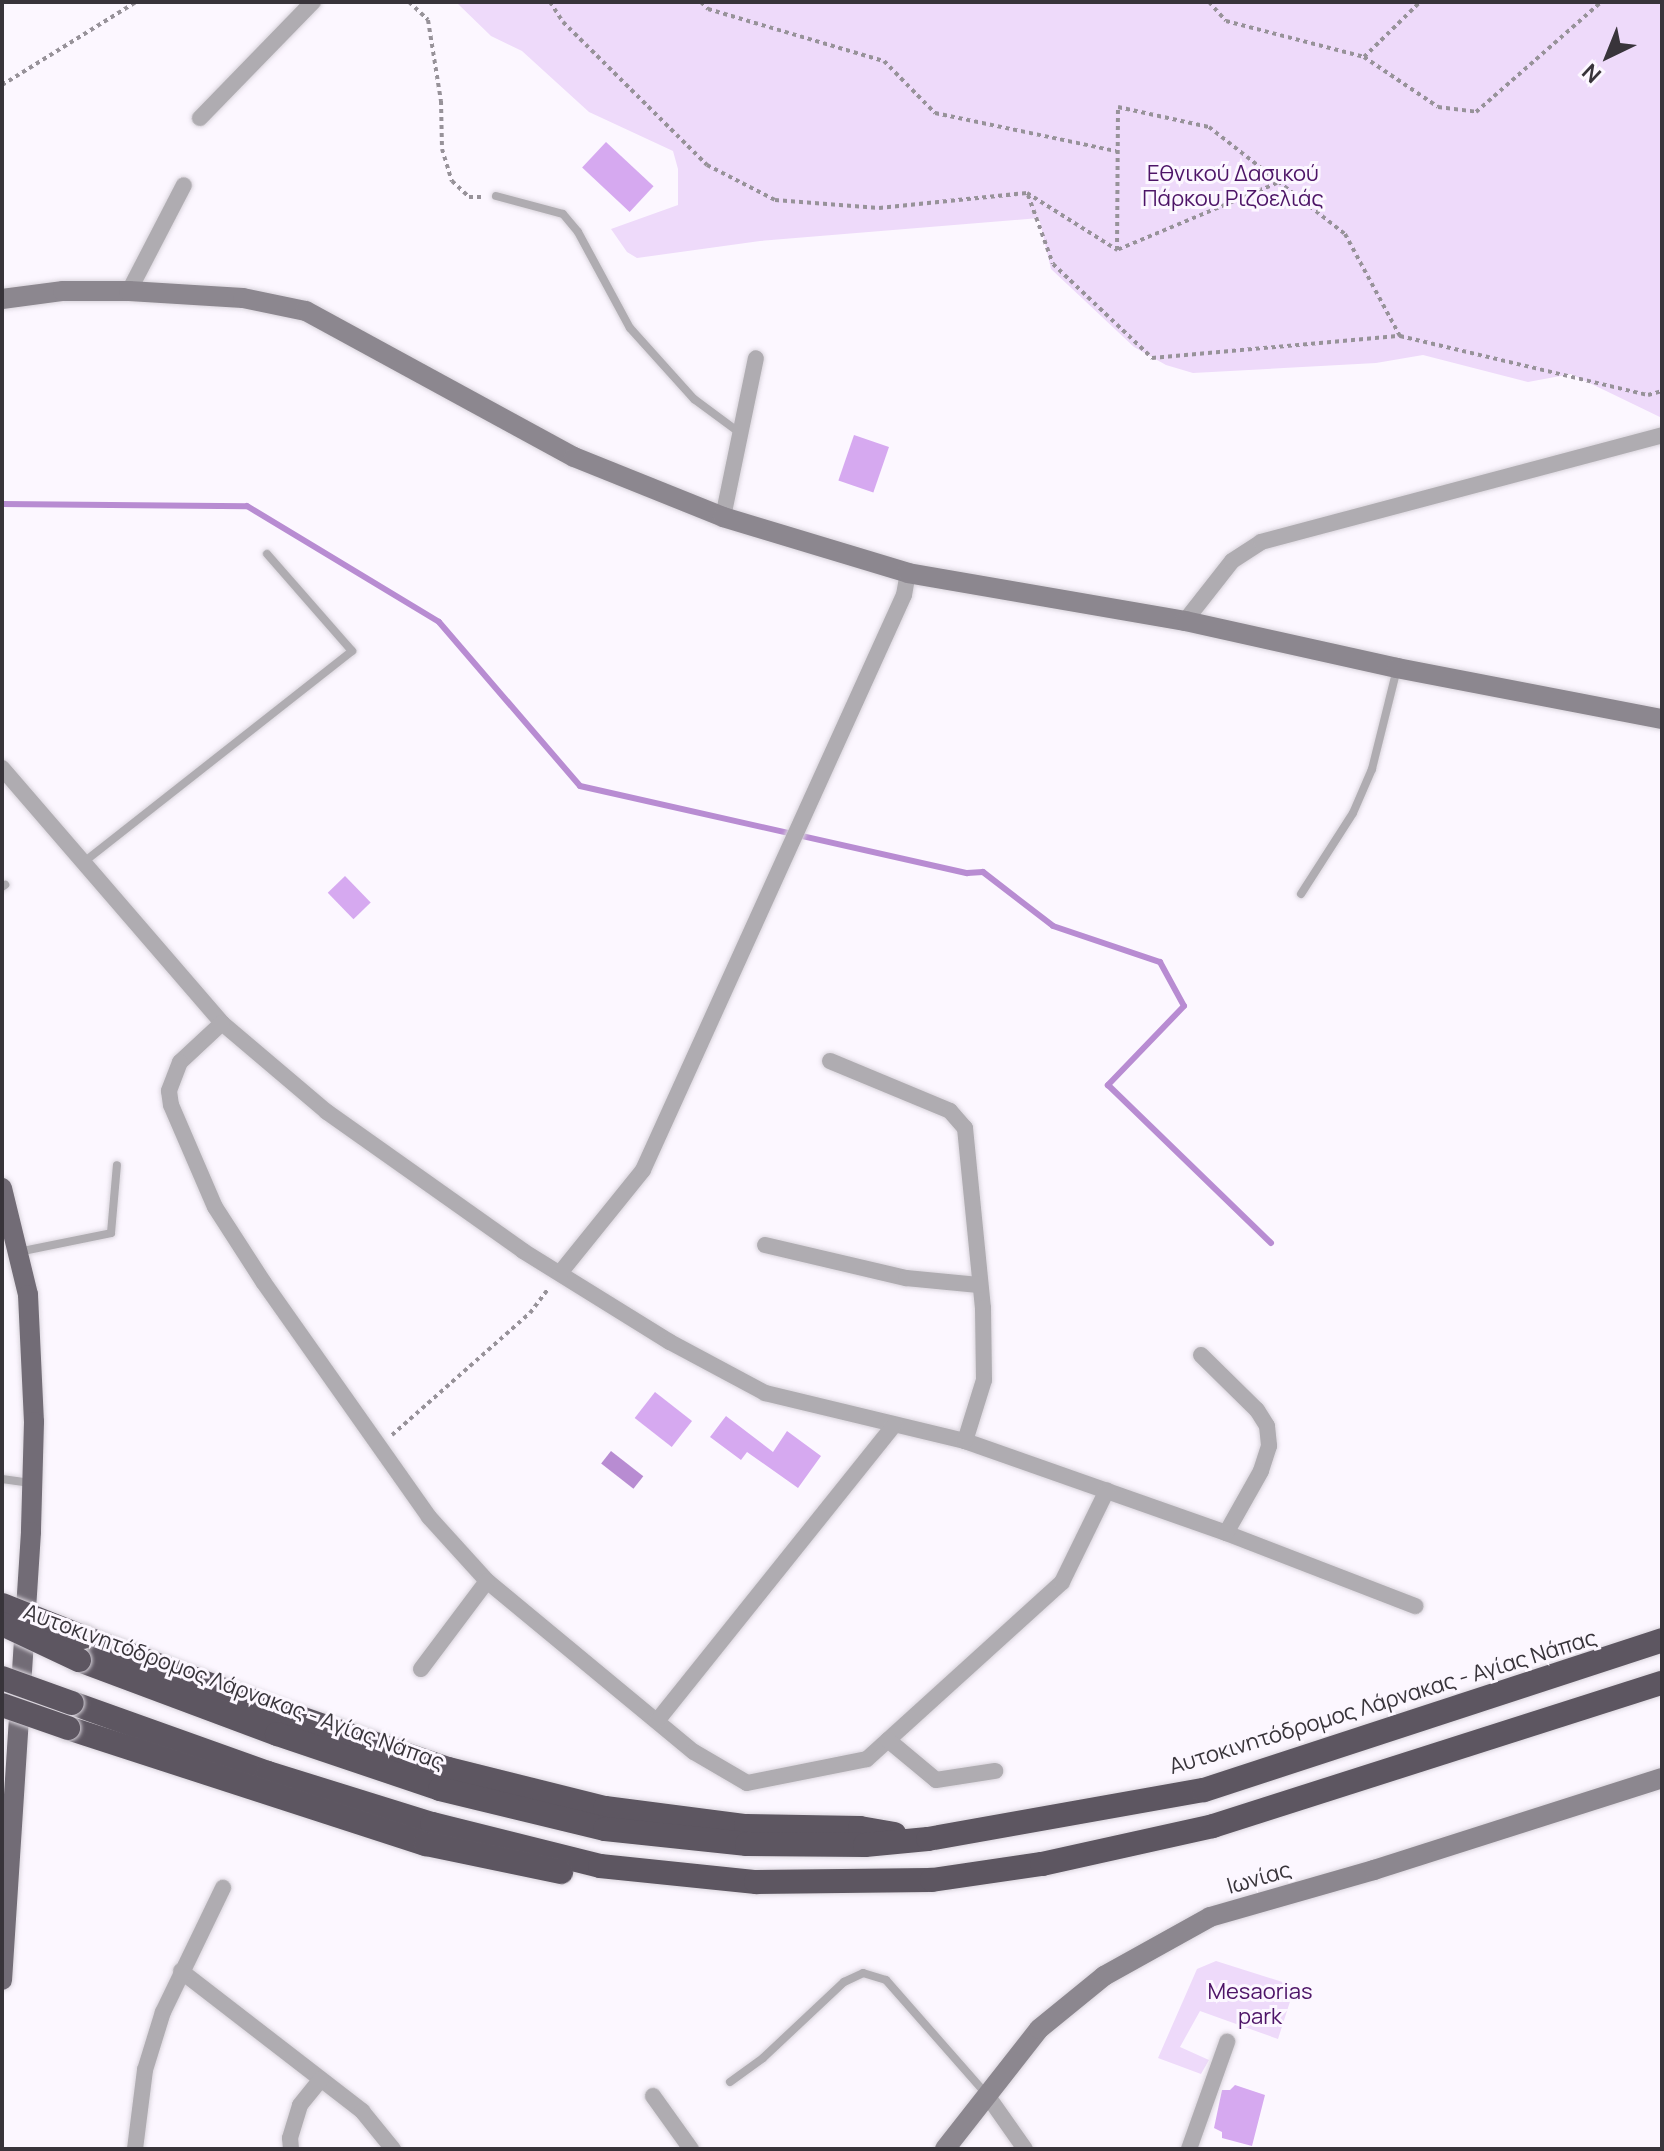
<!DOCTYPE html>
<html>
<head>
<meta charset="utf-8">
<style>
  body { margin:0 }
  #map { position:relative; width:1664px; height:2151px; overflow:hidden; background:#fcf7ff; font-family:Manrope,sans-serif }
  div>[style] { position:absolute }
  .green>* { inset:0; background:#eedafa }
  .water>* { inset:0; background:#b88cd2; transform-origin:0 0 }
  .stream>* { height:6px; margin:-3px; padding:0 3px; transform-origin:3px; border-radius:3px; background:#b88cd2 }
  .building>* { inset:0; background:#d6a9f0; transform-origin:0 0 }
  .path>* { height:4px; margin-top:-2px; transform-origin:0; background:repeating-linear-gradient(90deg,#979299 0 4px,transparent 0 8px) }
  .roads { filter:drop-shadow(0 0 2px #d9d4dc) drop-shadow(0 0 2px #d9d4dc) }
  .lane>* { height:8px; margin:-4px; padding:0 4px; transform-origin:4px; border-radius:4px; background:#afacb1 }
  .street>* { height:16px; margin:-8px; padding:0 8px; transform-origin:8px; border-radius:8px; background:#afacb1 }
  .secondary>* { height:20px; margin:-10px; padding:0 10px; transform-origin:10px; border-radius:10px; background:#8c878f }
  .primary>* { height:20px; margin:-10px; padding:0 10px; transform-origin:10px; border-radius:10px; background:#726c76 }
  .highway>* { height:24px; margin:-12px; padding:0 12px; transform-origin:12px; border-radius:12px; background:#5d5661 }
  .bridges { filter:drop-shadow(0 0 2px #d9d4dc) drop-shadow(0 0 2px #d9d4dc) }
  .highway-bridge>* { height:24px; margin:-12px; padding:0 12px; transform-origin:12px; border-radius:12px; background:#5d5661 }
  span { translate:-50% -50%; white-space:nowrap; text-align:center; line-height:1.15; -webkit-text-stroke:6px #fcf7ff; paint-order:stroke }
  .park-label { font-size:22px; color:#4d1467 }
  .street-label { font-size:22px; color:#38343a }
  .frame { position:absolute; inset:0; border:4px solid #38343a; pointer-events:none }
  .north { position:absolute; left:1568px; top:16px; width:80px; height:80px; -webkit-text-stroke:6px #fcf7ff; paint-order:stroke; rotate:223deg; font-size:22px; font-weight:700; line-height:32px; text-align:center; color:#38343a }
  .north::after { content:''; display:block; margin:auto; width:28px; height:36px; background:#38343a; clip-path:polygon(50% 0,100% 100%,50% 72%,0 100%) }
</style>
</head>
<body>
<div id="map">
  <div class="green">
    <div style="clip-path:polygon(456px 2px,1662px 2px,1662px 418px,1571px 374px,1528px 382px,1423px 355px,1376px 363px,1193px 373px,1166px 365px,1134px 347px,1051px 269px,1039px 218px,760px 241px,637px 258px,627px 252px,611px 229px,678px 205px,678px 169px,673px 151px,589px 112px,522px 51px,491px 36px)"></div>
    <div style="clip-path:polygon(1216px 1961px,1295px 1986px,1278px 2039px,1200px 2011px,1180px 2047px,1209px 2060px,1201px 2074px,1158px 2058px,1197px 1969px)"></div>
  </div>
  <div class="water">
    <div style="left:611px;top:1451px;width:41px;height:16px;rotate:38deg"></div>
  </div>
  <div class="stream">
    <div style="left:2px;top:504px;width:245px;rotate:0.5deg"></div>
    <div style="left:247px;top:506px;width:224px;rotate:31.1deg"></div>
    <div style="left:439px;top:622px;width:216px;rotate:49.3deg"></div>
    <div style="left:580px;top:786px;width:397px;rotate:12.7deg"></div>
    <div style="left:967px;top:873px;width:16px;rotate:-4deg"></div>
    <div style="left:983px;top:872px;width:88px;rotate:37.6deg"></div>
    <div style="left:1053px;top:926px;width:113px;rotate:18.6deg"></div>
    <div style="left:1160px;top:962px;width:50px;rotate:61.4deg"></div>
    <div style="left:1184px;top:1006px;width:110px;rotate:133.9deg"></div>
    <div style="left:1108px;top:1085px;width:227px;rotate:44.1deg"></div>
  </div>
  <div class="building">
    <div style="left:606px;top:142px;width:65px;height:35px;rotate:43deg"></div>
    <div style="left:854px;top:435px;width:37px;height:48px;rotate:19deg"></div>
    <div style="left:345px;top:876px;width:37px;height:24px;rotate:46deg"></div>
    <div style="left:655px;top:1392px;width:47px;height:33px;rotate:38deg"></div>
    <div style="clip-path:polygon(726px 1416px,773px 1452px,787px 1431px,821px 1456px,798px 1488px,747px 1452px,741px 1460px,710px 1437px)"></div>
    <div style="clip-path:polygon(1235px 2085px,1265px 2095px,1252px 2146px,1222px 2138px,1222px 2132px,1214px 2128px,1222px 2090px,1230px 2090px)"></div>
  </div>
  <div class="path">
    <div style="left:185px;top:2px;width:24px"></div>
    <div style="left:409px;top:2px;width:26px;rotate:43deg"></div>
    <div style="left:428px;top:20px;width:82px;rotate:80.9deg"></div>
    <div style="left:441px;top:101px;width:48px;rotate:88.8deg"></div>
    <div style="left:442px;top:149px;width:34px;rotate:73deg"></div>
    <div style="left:452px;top:181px;width:23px;rotate:43deg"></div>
    <div style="left:469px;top:197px;width:12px"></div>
    <div style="left:550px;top:2px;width:24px;rotate:57deg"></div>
    <div style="left:563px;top:22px;width:203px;rotate:44.8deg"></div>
    <div style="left:707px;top:165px;width:76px;rotate:27.2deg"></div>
    <div style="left:775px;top:200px;width:104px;rotate:4.4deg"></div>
    <div style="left:879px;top:208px;width:149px;rotate:-5.8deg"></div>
    <div style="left:1027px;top:193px;width:107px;rotate:32.3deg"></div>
    <div style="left:701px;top:2px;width:10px;rotate:45deg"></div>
    <div style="left:708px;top:9px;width:184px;rotate:16.5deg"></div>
    <div style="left:884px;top:61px;width:73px;rotate:45.6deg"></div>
    <div style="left:935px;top:113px;width:185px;rotate:11.9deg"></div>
    <div style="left:1209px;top:2px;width:25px;rotate:48deg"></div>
    <div style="left:1226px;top:21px;width:143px;rotate:14.6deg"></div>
    <div style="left:1364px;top:57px;width:78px;rotate:-44.5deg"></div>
    <div style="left:1364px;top:57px;width:89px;rotate:34deg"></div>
    <div style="left:1438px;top:107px;width:38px;rotate:7deg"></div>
    <div style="left:1476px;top:112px;width:167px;rotate:-41.3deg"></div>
    <div style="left:2px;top:85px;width:158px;rotate:-31.8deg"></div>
    <div style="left:1277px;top:183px;width:173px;rotate:157.3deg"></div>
    <div style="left:1117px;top:250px;width:143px;rotate:-89.6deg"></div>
    <div style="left:1118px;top:107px;width:93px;rotate:12.4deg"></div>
    <div style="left:1209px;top:127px;width:173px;rotate:38.2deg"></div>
    <div style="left:1345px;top:234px;width:116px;rotate:61.7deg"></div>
    <div style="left:1400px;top:336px;width:255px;rotate:13.4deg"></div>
    <div style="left:1648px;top:395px;width:15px;rotate:-16deg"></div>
    <div style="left:1028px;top:195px;width:73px;rotate:70.1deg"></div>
    <div style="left:1053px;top:264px;width:137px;rotate:43.5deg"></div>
    <div style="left:1152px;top:358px;width:249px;rotate:-5.1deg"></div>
    <div style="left:392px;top:1435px;width:184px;rotate:-41.5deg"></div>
    <div style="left:530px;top:1313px;width:31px;rotate:-53deg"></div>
  </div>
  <div class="roads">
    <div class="lane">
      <div style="left:496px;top:196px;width:69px;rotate:15deg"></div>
      <div style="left:563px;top:214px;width:23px;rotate:50deg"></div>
      <div style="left:578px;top:232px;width:109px;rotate:61.6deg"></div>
      <div style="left:630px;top:328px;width:96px;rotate:48deg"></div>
      <div style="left:694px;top:399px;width:57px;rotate:36.5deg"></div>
      <div style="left:84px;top:862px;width:341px;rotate:-38.2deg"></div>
      <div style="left:352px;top:651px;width:129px;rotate:-131.2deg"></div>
      <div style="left:2px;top:887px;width:4px;rotate:-34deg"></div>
      <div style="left:1301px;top:894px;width:96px;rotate:-57.3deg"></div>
      <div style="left:1353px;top:813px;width:48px;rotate:-66.6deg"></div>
      <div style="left:1372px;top:769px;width:103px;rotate:-76deg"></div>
      <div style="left:18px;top:1252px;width:95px;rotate:-11.5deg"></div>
      <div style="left:111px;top:1233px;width:68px;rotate:-85deg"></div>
      <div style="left:2px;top:1479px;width:29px;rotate:8deg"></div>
      <div style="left:730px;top:2082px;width:41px;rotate:-36deg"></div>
      <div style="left:763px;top:2058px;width:111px;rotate:-43.2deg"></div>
      <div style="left:844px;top:1982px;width:21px;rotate:-25deg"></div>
      <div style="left:863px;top:1973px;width:24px;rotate:17deg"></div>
      <div style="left:886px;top:1980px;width:153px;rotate:48.7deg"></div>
    </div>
    <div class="street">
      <div style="left:200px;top:118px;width:162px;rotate:-45.8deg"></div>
      <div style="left:129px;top:291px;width:119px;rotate:-62.6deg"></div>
      <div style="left:723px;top:517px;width:162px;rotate:-78.3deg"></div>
      <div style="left:1185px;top:621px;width:76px;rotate:-51.9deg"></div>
      <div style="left:1232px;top:561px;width:35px;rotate:-33deg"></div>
      <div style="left:1261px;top:542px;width:415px;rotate:-14.9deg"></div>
      <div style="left:2px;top:768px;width:337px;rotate:49.2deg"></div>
      <div style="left:222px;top:1023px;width:138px;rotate:40.3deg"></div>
      <div style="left:327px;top:1112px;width:240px;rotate:35.3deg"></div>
      <div style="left:523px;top:1251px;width:173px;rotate:31.8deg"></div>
      <div style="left:670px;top:1342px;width:108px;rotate:28.2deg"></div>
      <div style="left:765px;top:1393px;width:206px;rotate:13.5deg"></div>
      <div style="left:965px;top:1441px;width:277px;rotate:19.4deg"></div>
      <div style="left:1226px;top:1533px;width:203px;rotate:21.1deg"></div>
      <div style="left:222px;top:1023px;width:57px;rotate:137.1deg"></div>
      <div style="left:180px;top:1062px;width:31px;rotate:111deg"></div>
      <div style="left:169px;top:1091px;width:14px;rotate:82deg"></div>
      <div style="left:171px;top:1105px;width:111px;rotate:66.7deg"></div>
      <div style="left:215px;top:1207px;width:90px;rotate:57.2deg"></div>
      <div style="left:264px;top:1283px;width:286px;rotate:54.8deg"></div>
      <div style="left:429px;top:1517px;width:86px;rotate:47.8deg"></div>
      <div style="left:487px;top:1581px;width:268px;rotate:39.6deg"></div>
      <div style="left:694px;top:1752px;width:61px;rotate:30.3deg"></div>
      <div style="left:747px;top:1783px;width:122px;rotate:-11.3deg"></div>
      <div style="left:867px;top:1759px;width:263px;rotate:-42.2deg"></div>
      <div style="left:1062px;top:1582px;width:102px;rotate:-63.9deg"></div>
      <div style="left:830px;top:1061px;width:130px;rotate:22.6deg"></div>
      <div style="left:950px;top:1111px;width:23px;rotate:49deg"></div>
      <div style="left:965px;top:1128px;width:181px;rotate:84.3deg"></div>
      <div style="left:983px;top:1308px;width:72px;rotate:89.2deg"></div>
      <div style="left:984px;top:1380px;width:64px;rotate:107.3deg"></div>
      <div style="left:765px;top:1245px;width:145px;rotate:13.2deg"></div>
      <div style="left:906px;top:1278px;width:73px;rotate:5.5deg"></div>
      <div style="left:560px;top:1273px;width:132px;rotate:-51.1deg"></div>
      <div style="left:643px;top:1170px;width:631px;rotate:-65.59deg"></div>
      <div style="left:904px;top:595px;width:22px;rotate:-80deg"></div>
      <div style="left:1201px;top:1355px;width:78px;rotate:44.5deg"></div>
      <div style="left:1257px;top:1410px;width:19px;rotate:58deg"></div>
      <div style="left:1267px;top:1426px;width:20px;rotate:84deg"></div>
      <div style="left:1269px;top:1446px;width:26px;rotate:108deg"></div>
      <div style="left:1261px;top:1471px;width:71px;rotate:119.4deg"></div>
      <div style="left:421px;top:1669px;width:110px;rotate:-53.1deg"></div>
      <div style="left:657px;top:1721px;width:379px;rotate:-51.3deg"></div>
      <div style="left:888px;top:1740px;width:62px;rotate:39.8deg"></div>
      <div style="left:936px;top:1780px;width:60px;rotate:-8.7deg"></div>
      <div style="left:181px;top:1971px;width:229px;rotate:37.7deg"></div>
      <div style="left:362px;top:2111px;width:49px;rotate:50.8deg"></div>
      <div style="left:987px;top:2095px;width:66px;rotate:54.9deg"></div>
      <div style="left:653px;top:2096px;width:65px;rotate:54.4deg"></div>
      <div style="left:135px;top:2149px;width:80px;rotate:-82.8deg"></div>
      <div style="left:145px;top:2070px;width:61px;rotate:-72.8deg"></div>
      <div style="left:163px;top:2012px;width:138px;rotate:-64.2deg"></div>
      <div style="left:291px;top:2149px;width:11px;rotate:-95deg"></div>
      <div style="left:290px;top:2138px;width:34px;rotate:-73deg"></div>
      <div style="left:300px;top:2105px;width:33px;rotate:-51deg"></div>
      <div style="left:1189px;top:2149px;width:114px;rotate:-70.4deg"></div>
    </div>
    <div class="secondary">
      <div style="left:2px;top:299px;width:62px;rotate:-7.5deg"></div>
      <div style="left:63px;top:291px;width:66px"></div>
      <div style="left:129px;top:291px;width:114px;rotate:3.5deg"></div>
      <div style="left:243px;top:298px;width:64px;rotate:11.7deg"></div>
      <div style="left:306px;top:311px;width:305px;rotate:28.6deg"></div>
      <div style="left:574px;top:457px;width:161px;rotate:21.9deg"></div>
      <div style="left:723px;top:517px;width:193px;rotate:16.8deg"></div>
      <div style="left:908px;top:573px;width:281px;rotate:9.8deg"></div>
      <div style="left:1185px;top:621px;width:217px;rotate:12.5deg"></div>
      <div style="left:1397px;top:668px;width:270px;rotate:10.9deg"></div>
      <div style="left:945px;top:2149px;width:152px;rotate:-51.9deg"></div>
      <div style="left:1039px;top:2029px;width:84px;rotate:-39.2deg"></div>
      <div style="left:1104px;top:1976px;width:121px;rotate:-29.1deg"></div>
      <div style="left:1210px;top:1917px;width:171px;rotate:-16deg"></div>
      <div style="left:1374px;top:1870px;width:302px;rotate:-17.7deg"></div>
    </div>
    <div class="primary">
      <div style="left:2px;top:1188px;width:110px;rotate:76.3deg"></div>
      <div style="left:28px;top:1295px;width:127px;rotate:87.3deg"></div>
      <div style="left:34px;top:1422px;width:110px;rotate:91.6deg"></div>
      <div style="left:31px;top:1532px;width:449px;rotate:93.7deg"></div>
    </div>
    <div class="highway">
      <div style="left:83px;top:1637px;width:214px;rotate:20.6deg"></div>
      <div style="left:283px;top:1712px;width:175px;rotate:19.1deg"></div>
      <div style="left:448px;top:1769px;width:162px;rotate:14deg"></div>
      <div style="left:605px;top:1808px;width:142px;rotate:7.3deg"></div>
      <div style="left:746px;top:1826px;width:114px;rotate:1deg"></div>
      <div style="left:860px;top:1828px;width:35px;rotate:10deg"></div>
      <div style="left:79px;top:1660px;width:211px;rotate:20.5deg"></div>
      <div style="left:277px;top:1734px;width:172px;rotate:18.6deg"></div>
      <div style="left:440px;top:1789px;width:170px;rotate:13.6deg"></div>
      <div style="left:605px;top:1829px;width:143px;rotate:6deg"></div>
      <div style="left:747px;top:1844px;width:118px;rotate:0.5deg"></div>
      <div style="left:865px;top:1845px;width:63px;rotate:-5.4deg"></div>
      <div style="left:928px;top:1839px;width:280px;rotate:-10.1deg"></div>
      <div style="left:1204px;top:1790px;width:482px;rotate:-18.1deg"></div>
      <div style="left:72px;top:1703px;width:208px;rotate:19.7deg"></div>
      <div style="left:268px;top:1773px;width:172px;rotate:17.3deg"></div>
      <div style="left:432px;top:1824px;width:173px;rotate:14deg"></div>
      <div style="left:600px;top:1866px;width:157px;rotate:5.9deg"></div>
      <div style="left:756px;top:1882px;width:176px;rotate:-0.7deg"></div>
      <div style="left:932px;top:1880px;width:111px;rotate:-8.3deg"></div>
      <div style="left:1042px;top:1864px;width:175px;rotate:-12.5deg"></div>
      <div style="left:1213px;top:1826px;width:471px;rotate:-17.7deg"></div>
      <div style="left:68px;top:1728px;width:376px;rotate:18deg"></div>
      <div style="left:426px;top:1844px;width:138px;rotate:11.7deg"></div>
    </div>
  </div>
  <div class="bridges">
    <div class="highway-bridge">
      <div style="left:2px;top:1605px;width:87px;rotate:21.6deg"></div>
      <div style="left:2px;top:1624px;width:85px;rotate:25.1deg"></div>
      <div style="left:2px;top:1678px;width:74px;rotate:19.7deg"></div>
      <div style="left:2px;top:1705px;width:70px;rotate:19.2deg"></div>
    </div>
  </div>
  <div class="park-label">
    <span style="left:1233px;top:186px">Εθνικού Δασικού<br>Πάρκου Ριζοελιάς</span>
    <span style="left:1260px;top:2004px">Mesaorias<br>park</span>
  </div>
  <div class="street-label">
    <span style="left:234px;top:1687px;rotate:20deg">Αυτοκινητόδρομος Λάρνακας - Αγίας Νάπας</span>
    <span style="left:1383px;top:1702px;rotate:-17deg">Αυτοκινητόδρομος Λάρνακας - Αγίας Νάπας</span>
    <span style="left:1259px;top:1878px;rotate:-16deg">Ιωνίας</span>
  </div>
  <div class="frame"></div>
  <div class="north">N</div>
</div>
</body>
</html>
